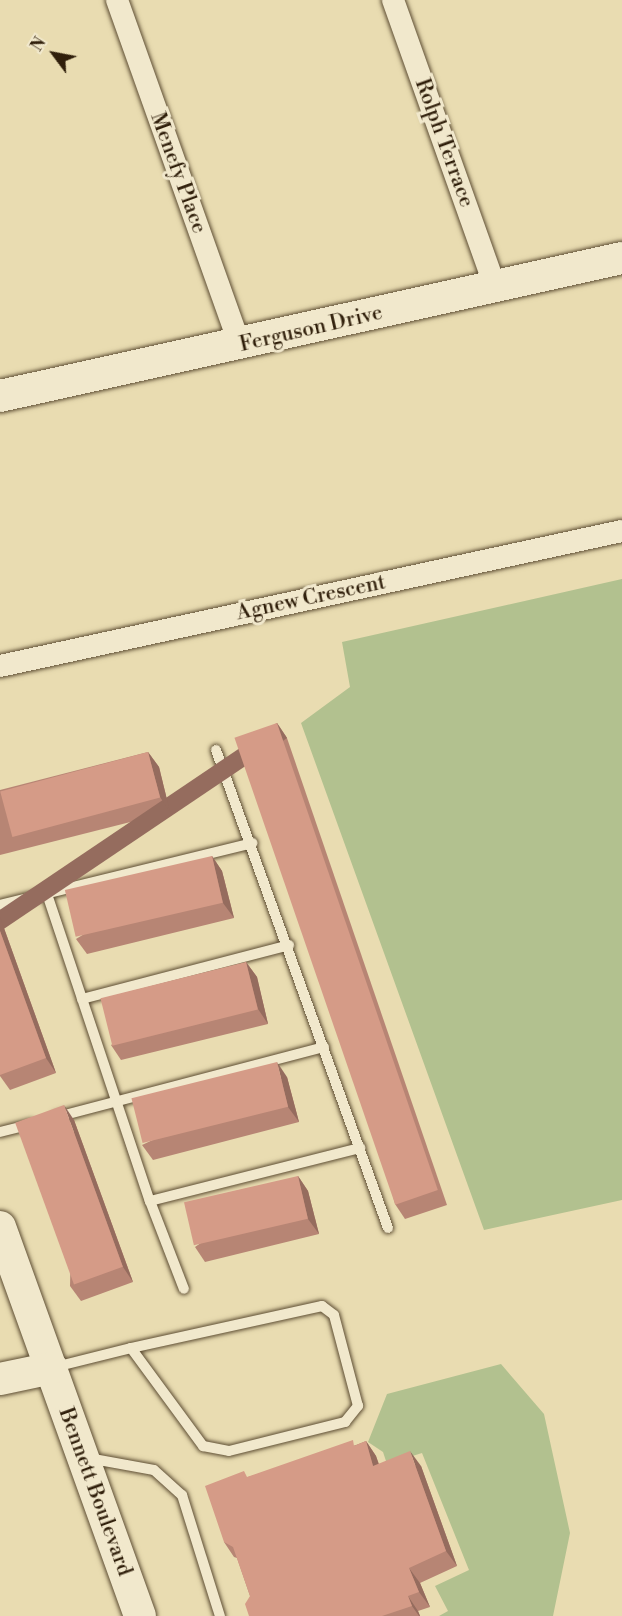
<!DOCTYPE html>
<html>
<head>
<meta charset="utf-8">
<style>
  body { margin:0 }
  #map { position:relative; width:622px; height:1616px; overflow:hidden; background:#e9dcb1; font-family:"Libre Bodoni",serif }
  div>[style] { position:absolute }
  .green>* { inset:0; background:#b2c18f }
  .roads { filter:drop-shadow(0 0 2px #5e4e34) drop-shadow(0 0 2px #5e4e34) }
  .lane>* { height:10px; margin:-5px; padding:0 5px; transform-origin:5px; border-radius:5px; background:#f1e8cc }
  .street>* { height:22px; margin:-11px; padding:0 11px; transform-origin:11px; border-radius:11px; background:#f1e8cc }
  .secondary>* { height:32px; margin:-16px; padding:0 16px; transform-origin:16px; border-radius:16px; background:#f1e8cc }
  .wall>* { inset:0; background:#b78574 }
  .shaded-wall>* { inset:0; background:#956c5e; transform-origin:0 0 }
  .building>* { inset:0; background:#d59b87; transform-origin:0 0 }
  span { translate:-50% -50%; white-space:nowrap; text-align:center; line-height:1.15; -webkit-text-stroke:6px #f1e8cc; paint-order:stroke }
  .street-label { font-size:21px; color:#301f0b }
  .north { position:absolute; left:24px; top:24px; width:60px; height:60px; -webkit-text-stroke:4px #f1e8cc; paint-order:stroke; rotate:302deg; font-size:16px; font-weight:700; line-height:24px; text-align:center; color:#301f0b }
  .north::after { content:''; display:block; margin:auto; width:21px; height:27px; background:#301f0b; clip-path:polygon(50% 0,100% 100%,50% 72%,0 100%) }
</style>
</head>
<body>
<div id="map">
  <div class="green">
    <div style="clip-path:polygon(622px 579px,622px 1200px,484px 1230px,301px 723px,350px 687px,342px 642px)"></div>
    <div style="clip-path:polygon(501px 1364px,544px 1414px,570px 1533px,553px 1616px,439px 1616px,448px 1611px,435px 1586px,469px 1570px,422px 1453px,387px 1464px,383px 1452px,368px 1442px,387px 1394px)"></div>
  </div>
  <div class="roads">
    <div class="lane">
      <div style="left:216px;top:750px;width:508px;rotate:70.21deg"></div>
      <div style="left:47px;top:894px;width:324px;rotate:71.5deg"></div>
      <div style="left:150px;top:1201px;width:94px;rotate:68.9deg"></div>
      <div style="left:0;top:905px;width:260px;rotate:-13.8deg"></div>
      <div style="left:82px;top:999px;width:214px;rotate:-14.6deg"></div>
      <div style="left:57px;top:1117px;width:276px;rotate:-14.7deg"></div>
      <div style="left:0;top:1132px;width:32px;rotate:-14deg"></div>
      <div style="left:150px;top:1201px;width:217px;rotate:-14.2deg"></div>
      <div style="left:55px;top:1367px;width:78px;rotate:-14deg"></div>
      <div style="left:131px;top:1348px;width:122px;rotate:53.7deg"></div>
      <div style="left:203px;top:1446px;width:26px;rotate:11deg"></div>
      <div style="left:229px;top:1451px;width:120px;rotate:-14deg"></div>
      <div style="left:345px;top:1422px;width:21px;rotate:-51deg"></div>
      <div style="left:358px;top:1406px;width:94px;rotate:-104.8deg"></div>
      <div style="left:334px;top:1315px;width:15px;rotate:-143deg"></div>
      <div style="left:322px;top:1306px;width:196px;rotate:167.6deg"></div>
      <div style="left:88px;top:1458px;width:67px;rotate:10.3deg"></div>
      <div style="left:154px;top:1470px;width:38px;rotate:42deg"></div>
      <div style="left:182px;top:1495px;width:127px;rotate:72.6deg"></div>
    </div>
    <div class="street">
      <div style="left:117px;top:0;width:366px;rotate:70.4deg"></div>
      <div style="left:393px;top:0;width:305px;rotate:70.4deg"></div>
      <div style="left:0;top:666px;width:636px;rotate:-12.25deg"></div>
    </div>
    <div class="secondary">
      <div style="left:0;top:396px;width:637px;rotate:-12.51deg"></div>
      <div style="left:0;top:1227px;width:413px;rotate:70.2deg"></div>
      <div style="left:0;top:1379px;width:53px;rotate:-11.9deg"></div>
    </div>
  </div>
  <div class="wall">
    <div style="clip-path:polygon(277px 723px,287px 738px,447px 1205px,405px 1219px,395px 1204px)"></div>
    <div style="clip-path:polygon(148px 752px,159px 767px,170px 812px,0 855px,0 790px)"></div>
    <div style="clip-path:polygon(212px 856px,222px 871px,234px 918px,87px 954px,76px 939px)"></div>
    <div style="clip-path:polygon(0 917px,56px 1073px,10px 1090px,0 1076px)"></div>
    <div style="clip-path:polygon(246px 962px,257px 977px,268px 1024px,121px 1060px,111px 1045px)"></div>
    <div style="clip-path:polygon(287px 1077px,299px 1122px,153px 1160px,142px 1145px)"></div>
    <div style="clip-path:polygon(74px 1120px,133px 1282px,81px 1301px,70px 1286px)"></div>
    <div style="clip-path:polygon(298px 1176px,308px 1191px,319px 1234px,205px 1262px,195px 1247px)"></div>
    <div style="clip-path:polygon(366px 1441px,376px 1456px,379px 1464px,421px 1466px,457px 1566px,420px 1583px,430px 1607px,418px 1611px,420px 1616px,249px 1616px,250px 1596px,237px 1558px,234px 1557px,224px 1542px,248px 1477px,356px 1445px)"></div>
  </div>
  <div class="shaded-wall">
    <div style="left:277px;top:723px;width:18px;height:494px;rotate:56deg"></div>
    <div style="clip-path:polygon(148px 752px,159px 767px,170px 812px,160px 797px)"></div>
    <div style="clip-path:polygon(212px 856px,222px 871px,234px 918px,223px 903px)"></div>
    <div style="clip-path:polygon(0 917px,56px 1073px,46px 1058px,0 931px)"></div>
    <div style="clip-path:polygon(246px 962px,257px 977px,268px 1024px,258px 1009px)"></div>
    <div style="clip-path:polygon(277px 1062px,287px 1077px,299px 1122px,288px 1107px)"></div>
    <div style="clip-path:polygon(64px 1105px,74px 1120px,133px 1282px,123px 1267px)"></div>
    <div style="clip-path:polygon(298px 1176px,308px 1191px,319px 1234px,308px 1219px)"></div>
    <div style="clip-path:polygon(366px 1441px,376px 1456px,384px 1481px,373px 1466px)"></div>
    <div style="clip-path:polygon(410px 1451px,421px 1466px,457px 1566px,446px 1551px)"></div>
    <div style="clip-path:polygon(409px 1568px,420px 1583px,430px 1607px,419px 1592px)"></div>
    <div style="clip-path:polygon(408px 1596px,418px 1611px,420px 1616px,419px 1616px,412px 1606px)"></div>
  </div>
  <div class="building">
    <div style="left:277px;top:723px;width:494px;height:45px;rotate:71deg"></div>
    <div style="left:148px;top:752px;width:47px;height:153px;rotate:75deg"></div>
    <div style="left:212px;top:856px;width:48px;height:151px;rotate:77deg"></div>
    <div style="clip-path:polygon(0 931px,46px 1058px,0 1075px)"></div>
    <div style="left:246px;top:962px;width:49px;height:150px;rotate:76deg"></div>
    <div style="left:277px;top:1062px;width:46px;height:150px;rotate:76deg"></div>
    <div style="left:64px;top:1105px;width:172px;height:52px;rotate:70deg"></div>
    <div style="left:298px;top:1176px;width:44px;height:117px;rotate:77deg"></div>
    <div style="clip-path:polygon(353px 1440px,354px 1446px,366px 1441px,373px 1466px,410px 1451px,446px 1551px,409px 1568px,419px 1592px,408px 1596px,412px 1606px,382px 1616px,249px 1616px,245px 1604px,250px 1596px,233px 1547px,224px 1542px,205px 1486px,244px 1471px,247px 1477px)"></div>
  </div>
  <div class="street-label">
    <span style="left:444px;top:143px;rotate:70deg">Rolph Terrace</span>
    <span style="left:178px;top:173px;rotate:70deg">Menefy Place</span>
    <span style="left:311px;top:329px;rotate:-13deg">Ferguson Drive</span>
    <span style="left:311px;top:598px;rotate:-12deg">Agnew Crescent</span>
    <span style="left:95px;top:1492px;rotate:70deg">Bennett Boulevard</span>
  </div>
  <div class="north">N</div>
</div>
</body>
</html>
